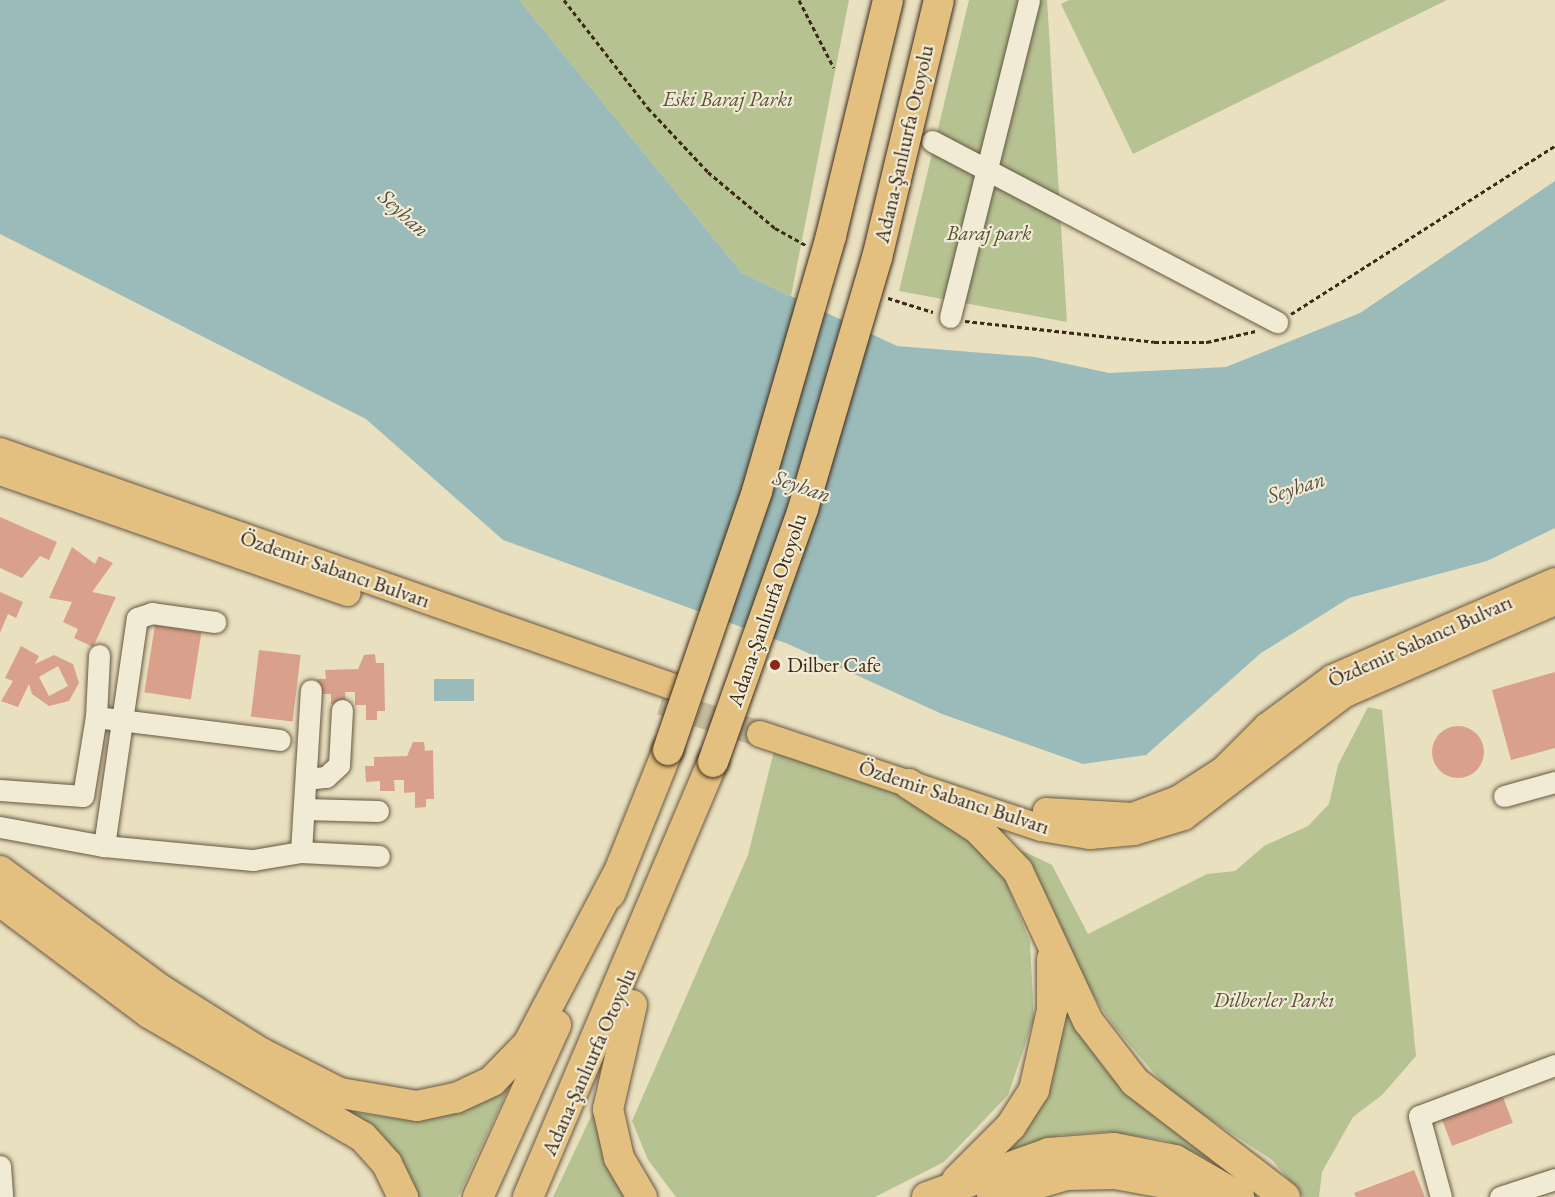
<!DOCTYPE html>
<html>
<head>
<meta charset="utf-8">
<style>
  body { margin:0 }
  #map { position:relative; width:1555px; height:1197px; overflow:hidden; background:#e9e0bf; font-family:"EB Garamond",serif }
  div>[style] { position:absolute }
  .green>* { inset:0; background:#b6c292 }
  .water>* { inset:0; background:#9abbba; transform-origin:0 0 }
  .building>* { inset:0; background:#d9a18c; transform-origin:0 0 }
  .round { border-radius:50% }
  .major-tunnel>* { height:26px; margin-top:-13px; transform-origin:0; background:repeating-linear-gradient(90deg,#c6bb9d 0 26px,transparent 0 39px) }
  .path>* { height:3px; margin-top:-1.5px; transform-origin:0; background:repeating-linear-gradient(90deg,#3c2917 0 4.5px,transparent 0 7.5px) }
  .roads { filter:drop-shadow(0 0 2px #675741) drop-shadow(0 0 2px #675741) }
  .minor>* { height:21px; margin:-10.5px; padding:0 10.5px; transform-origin:10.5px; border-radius:10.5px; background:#f1ebd5 }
  .major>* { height:26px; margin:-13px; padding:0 13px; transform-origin:13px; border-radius:13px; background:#e4c080 }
  .highway>* { height:30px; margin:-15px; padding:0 15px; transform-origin:15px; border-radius:15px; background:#e4c080 }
  .bridges { filter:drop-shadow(0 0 2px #3c2917) drop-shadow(0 0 2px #3c2917) }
  .highway-bridge>* { height:30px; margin:-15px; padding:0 15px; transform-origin:15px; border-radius:15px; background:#e4c080 }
  .dots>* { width:16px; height:16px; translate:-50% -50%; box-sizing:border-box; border:3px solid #f1ebd5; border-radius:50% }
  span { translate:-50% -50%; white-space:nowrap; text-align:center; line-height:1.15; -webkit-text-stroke:4.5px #f1ebd5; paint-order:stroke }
  .park-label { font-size:21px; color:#5a4f36; font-style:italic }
  .street-label { font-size:21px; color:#3c2917 }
  .poi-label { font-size:21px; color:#3c2917 }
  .left { translate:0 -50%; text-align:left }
  .water-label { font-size:22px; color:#544e40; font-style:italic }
</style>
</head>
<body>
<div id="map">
  <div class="green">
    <div style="clip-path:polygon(519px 0,849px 0,791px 296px,742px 273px)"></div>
    <div style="clip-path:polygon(969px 0,1047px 0,1067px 322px,899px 291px)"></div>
    <div style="clip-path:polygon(1069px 0,1447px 0,1133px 154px,1061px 4px)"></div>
    <div style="clip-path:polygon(1368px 707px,1382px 710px,1416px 1056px,1382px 1095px,1353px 1117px,1322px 1172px,1319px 1197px,1303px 1197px,1272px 1160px,1172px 1094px,1113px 1025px,1064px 952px,1051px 910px,1021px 850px,1052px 865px,1088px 934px,1207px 874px,1235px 871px,1264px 846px,1308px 826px,1329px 804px,1338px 765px)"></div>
    <div style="clip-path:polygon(775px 747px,903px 792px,954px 825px,1004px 876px,1030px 942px,1034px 1019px,1008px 1095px,944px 1162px,875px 1197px,676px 1197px,648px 1160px,632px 1121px,748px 855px)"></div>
    <div style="clip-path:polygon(1064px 986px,1232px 1170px,1165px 1140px,1107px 1132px,1060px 1135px,995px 1156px)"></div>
    <div style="clip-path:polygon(516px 1072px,458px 1197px,415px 1197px,400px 1165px,316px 1093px,359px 1113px,415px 1121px,465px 1110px)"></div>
    <div style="clip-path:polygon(594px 1110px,633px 1197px,553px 1197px)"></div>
  </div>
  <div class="water">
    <div style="clip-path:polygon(0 0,519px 0,742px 273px,897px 346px,1035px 357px,1109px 373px,1226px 367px,1360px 313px,1555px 181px,1555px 528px,1487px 561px,1349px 598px,1261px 653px,1146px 755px,1083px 764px,942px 714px,788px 644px,503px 540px,366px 419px,0 234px)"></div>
    <div style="left:474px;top:679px;width:22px;height:40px;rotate:90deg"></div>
  </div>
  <div class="building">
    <div style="clip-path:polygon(0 517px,57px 542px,49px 560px,40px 556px,22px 578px,0 568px)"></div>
    <div style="clip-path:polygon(72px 547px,95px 564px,99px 556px,113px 563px,92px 592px,116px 597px,93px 647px,74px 638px,78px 629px,63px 622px,72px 602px,49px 598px)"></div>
    <div style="clip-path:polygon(0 592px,23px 602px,16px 618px,8px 614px,0 633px)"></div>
    <div style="left:155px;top:625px;width:47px;height:68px;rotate:9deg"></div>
    <div style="clip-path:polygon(evenodd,21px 646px,39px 656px,35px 664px,54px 655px,73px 664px,79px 683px,69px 701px,49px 706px,32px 694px,29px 684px,18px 707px,1px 701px,13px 681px,5px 678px,21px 646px,58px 666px,68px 686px,49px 696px,39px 677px,58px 666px)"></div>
    <div style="left:259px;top:650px;width:42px;height:67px;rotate:7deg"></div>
    <div style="clip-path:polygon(375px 654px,376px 663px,384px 663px,385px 711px,377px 711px,377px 720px,366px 720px,366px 705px,355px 705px,355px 692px,345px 692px,346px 703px,331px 704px,331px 694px,317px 694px,317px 679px,326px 679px,325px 670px,358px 669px,364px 655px)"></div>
    <div style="clip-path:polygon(1555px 672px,1555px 748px,1511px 760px,1492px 690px)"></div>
    <div class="round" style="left:1432px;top:726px;width:52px;height:52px"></div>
    <div style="clip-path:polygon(413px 742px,424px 742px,425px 751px,433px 750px,434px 799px,426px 799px,426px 807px,415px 808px,415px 792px,404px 793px,404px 780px,394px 780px,395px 791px,380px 791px,380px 781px,366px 782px,365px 766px,374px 766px,374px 757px,407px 756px)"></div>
    <div style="left:1501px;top:1092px;width:33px;height:65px;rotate:69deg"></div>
    <div style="clip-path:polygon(1414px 1170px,1425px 1197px,1356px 1197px,1354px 1193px)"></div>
  </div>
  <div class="major-tunnel">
    <div style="left:661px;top:702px;width:104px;rotate:17.9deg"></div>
  </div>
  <div class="path">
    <div style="left:564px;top:0;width:137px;rotate:52.1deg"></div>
    <div style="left:648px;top:108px;width:88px;rotate:46.8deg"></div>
    <div style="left:708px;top:172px;width:87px;rotate:39.9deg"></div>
    <div style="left:775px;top:228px;width:37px;rotate:29deg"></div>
    <div style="left:799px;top:0;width:76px;rotate:62.8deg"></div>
    <div style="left:888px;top:298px;width:47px;rotate:17.3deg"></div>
    <div style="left:1291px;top:314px;width:313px;rotate:-32.5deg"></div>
    <div style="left:965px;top:321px;width:190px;rotate:6.3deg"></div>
    <div style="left:1154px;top:342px;width:53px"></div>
    <div style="left:1207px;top:342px;width:50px;rotate:-12.7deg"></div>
  </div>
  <div class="roads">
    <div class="minor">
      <div style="left:932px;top:141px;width:390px;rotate:27.7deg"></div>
      <div style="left:950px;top:317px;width:327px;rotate:-76deg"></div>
      <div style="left:96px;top:717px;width:62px;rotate:-87.2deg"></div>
      <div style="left:306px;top:779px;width:20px;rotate:-6deg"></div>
      <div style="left:326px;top:777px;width:18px;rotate:-43deg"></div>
      <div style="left:339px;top:765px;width:55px;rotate:-86.9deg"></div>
      <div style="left:0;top:790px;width:83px;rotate:4.1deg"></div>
      <div style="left:83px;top:796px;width:80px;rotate:-80.7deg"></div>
      <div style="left:96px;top:717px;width:185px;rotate:7.1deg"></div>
      <div style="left:1504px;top:796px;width:53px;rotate:-15.4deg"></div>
      <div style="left:304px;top:809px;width:74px;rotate:1.5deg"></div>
      <div style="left:0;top:827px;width:106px;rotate:10.4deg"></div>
      <div style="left:104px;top:846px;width:150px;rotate:5.4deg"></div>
      <div style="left:253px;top:860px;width:49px;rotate:-9.5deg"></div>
      <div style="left:301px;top:852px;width:78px;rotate:2.9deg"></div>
      <div style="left:104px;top:846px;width:230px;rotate:-81.8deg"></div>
      <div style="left:137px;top:618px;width:16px;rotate:-18deg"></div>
      <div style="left:152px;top:613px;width:64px;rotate:8.1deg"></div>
      <div style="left:301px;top:852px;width:162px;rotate:-86.5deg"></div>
      <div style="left:0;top:1166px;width:31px;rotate:86deg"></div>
      <div style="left:1441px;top:1197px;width:84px;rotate:-105.2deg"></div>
      <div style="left:1419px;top:1116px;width:145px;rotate:-20.6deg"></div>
      <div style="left:1500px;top:1197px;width:58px;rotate:-18.1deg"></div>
    </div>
    <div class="major">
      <div style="left:0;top:451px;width:711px;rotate:19.3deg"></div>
      <div style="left:0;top:472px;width:368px;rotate:19.2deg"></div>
      <div style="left:760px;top:734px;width:296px;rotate:18.5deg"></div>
      <div style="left:1041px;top:828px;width:50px;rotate:9.3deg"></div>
      <div style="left:1090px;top:836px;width:44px;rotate:-5.2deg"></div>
      <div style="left:1134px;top:832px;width:52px;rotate:-16.7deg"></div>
      <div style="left:1184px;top:817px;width:203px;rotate:-37.4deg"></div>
      <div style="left:1345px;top:694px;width:229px;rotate:-23.7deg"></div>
      <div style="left:1046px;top:811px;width:87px;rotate:3.3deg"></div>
      <div style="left:1133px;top:816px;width:48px;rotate:-20.7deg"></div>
      <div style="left:1178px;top:799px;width:54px;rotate:-32.8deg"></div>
      <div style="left:1223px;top:770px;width:62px;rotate:-45deg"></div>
      <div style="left:1267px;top:726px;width:81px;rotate:-36.4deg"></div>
      <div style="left:1332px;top:678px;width:243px;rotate:-23.5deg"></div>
    </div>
    <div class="highway">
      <div style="left:909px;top:784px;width:82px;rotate:33.1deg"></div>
      <div style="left:978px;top:829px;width:58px;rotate:46.4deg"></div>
      <div style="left:1018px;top:871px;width:166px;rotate:65deg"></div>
      <div style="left:1088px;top:1021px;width:77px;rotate:52.4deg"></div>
      <div style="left:1135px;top:1082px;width:189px;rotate:37.5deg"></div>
      <div style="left:0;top:871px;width:200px;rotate:36.5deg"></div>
      <div style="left:161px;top:990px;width:118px;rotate:32.2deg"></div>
      <div style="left:261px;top:1053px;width:89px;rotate:26.9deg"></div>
      <div style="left:340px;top:1093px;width:78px;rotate:9.6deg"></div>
      <div style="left:417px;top:1106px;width:40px;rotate:-12deg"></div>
      <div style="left:456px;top:1098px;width:40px;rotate:-25deg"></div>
      <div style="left:492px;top:1081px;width:52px;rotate:-45.8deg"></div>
      <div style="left:528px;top:1044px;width:191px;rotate:-62.2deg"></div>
      <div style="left:610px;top:894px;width:155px;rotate:-68.1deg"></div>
      <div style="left:0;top:901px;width:186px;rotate:36.9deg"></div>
      <div style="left:149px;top:1013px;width:247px;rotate:30.1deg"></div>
      <div style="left:363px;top:1137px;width:36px;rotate:48deg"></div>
      <div style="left:387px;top:1164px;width:37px;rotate:64deg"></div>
      <div style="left:632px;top:1005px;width:107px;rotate:103deg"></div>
      <div style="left:608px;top:1109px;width:50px;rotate:77.3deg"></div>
      <div style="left:619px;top:1158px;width:45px;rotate:59.5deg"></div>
      <div style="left:957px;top:1180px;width:76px;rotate:-45deg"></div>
      <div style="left:1011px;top:1126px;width:43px;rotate:-57.4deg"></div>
      <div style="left:1034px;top:1090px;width:82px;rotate:-77.3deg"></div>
      <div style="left:1052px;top:1010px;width:51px;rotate:-90deg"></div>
      <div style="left:478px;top:1197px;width:189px;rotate:-65.6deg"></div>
      <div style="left:528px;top:1197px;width:473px;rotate:-67deg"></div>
      <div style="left:927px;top:1197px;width:130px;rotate:-19.8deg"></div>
      <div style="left:1049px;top:1153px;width:65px;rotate:-4.4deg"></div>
      <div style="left:1114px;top:1148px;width:62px;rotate:11.1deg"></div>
      <div style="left:1175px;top:1160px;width:74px;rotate:30deg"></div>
      <div style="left:992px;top:1197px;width:77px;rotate:-16.6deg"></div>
      <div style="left:1066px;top:1175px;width:49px;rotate:-1.2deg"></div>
      <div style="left:1115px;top:1174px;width:56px;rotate:10.3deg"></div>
      <div style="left:1170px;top:1184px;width:30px;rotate:26deg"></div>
    </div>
  </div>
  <div class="bridges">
    <div class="highway-bridge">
      <div style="left:668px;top:750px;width:274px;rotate:-71deg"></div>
      <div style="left:757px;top:491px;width:266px;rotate:-73.8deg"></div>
      <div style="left:831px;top:236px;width:243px;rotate:-76.4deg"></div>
      <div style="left:713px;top:762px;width:269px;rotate:-70.4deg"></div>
      <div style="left:803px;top:509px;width:262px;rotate:-73.6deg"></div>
      <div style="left:877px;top:258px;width:265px;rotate:-76.5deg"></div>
    </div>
  </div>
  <div class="dots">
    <div style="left:775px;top:665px;background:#8f2418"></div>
  </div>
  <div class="park-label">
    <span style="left:728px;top:99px">Eski Baraj Parkı</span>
    <span style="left:989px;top:233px">Baraj park</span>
    <span style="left:1274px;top:1000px">Dilberler Parkı</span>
  </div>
  <div class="street-label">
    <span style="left:904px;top:144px;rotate:-77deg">Adana-Şanlıurfa Otoyolu</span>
    <span style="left:335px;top:569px;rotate:19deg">Özdemir Sabancı Bulvarı</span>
    <span style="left:767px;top:610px;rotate:-71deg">Adana-Şanlıurfa Otoyolu</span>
    <span style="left:1420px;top:641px;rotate:-24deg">Özdemir Sabancı Bulvarı</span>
    <span style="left:954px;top:797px;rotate:18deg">Özdemir Sabancı Bulvarı</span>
    <span style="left:589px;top:1062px;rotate:-66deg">Adana-Şanlıurfa Otoyolu</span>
  </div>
  <div class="poi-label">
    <span class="left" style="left:787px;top:665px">Dilber Cafe</span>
  </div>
  <div class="water-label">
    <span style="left:404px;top:213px;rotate:42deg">Seyhan</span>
    <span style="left:802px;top:486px;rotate:19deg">Seyhan</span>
    <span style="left:1296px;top:487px;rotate:-18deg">Seyhan</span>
  </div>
</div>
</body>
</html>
